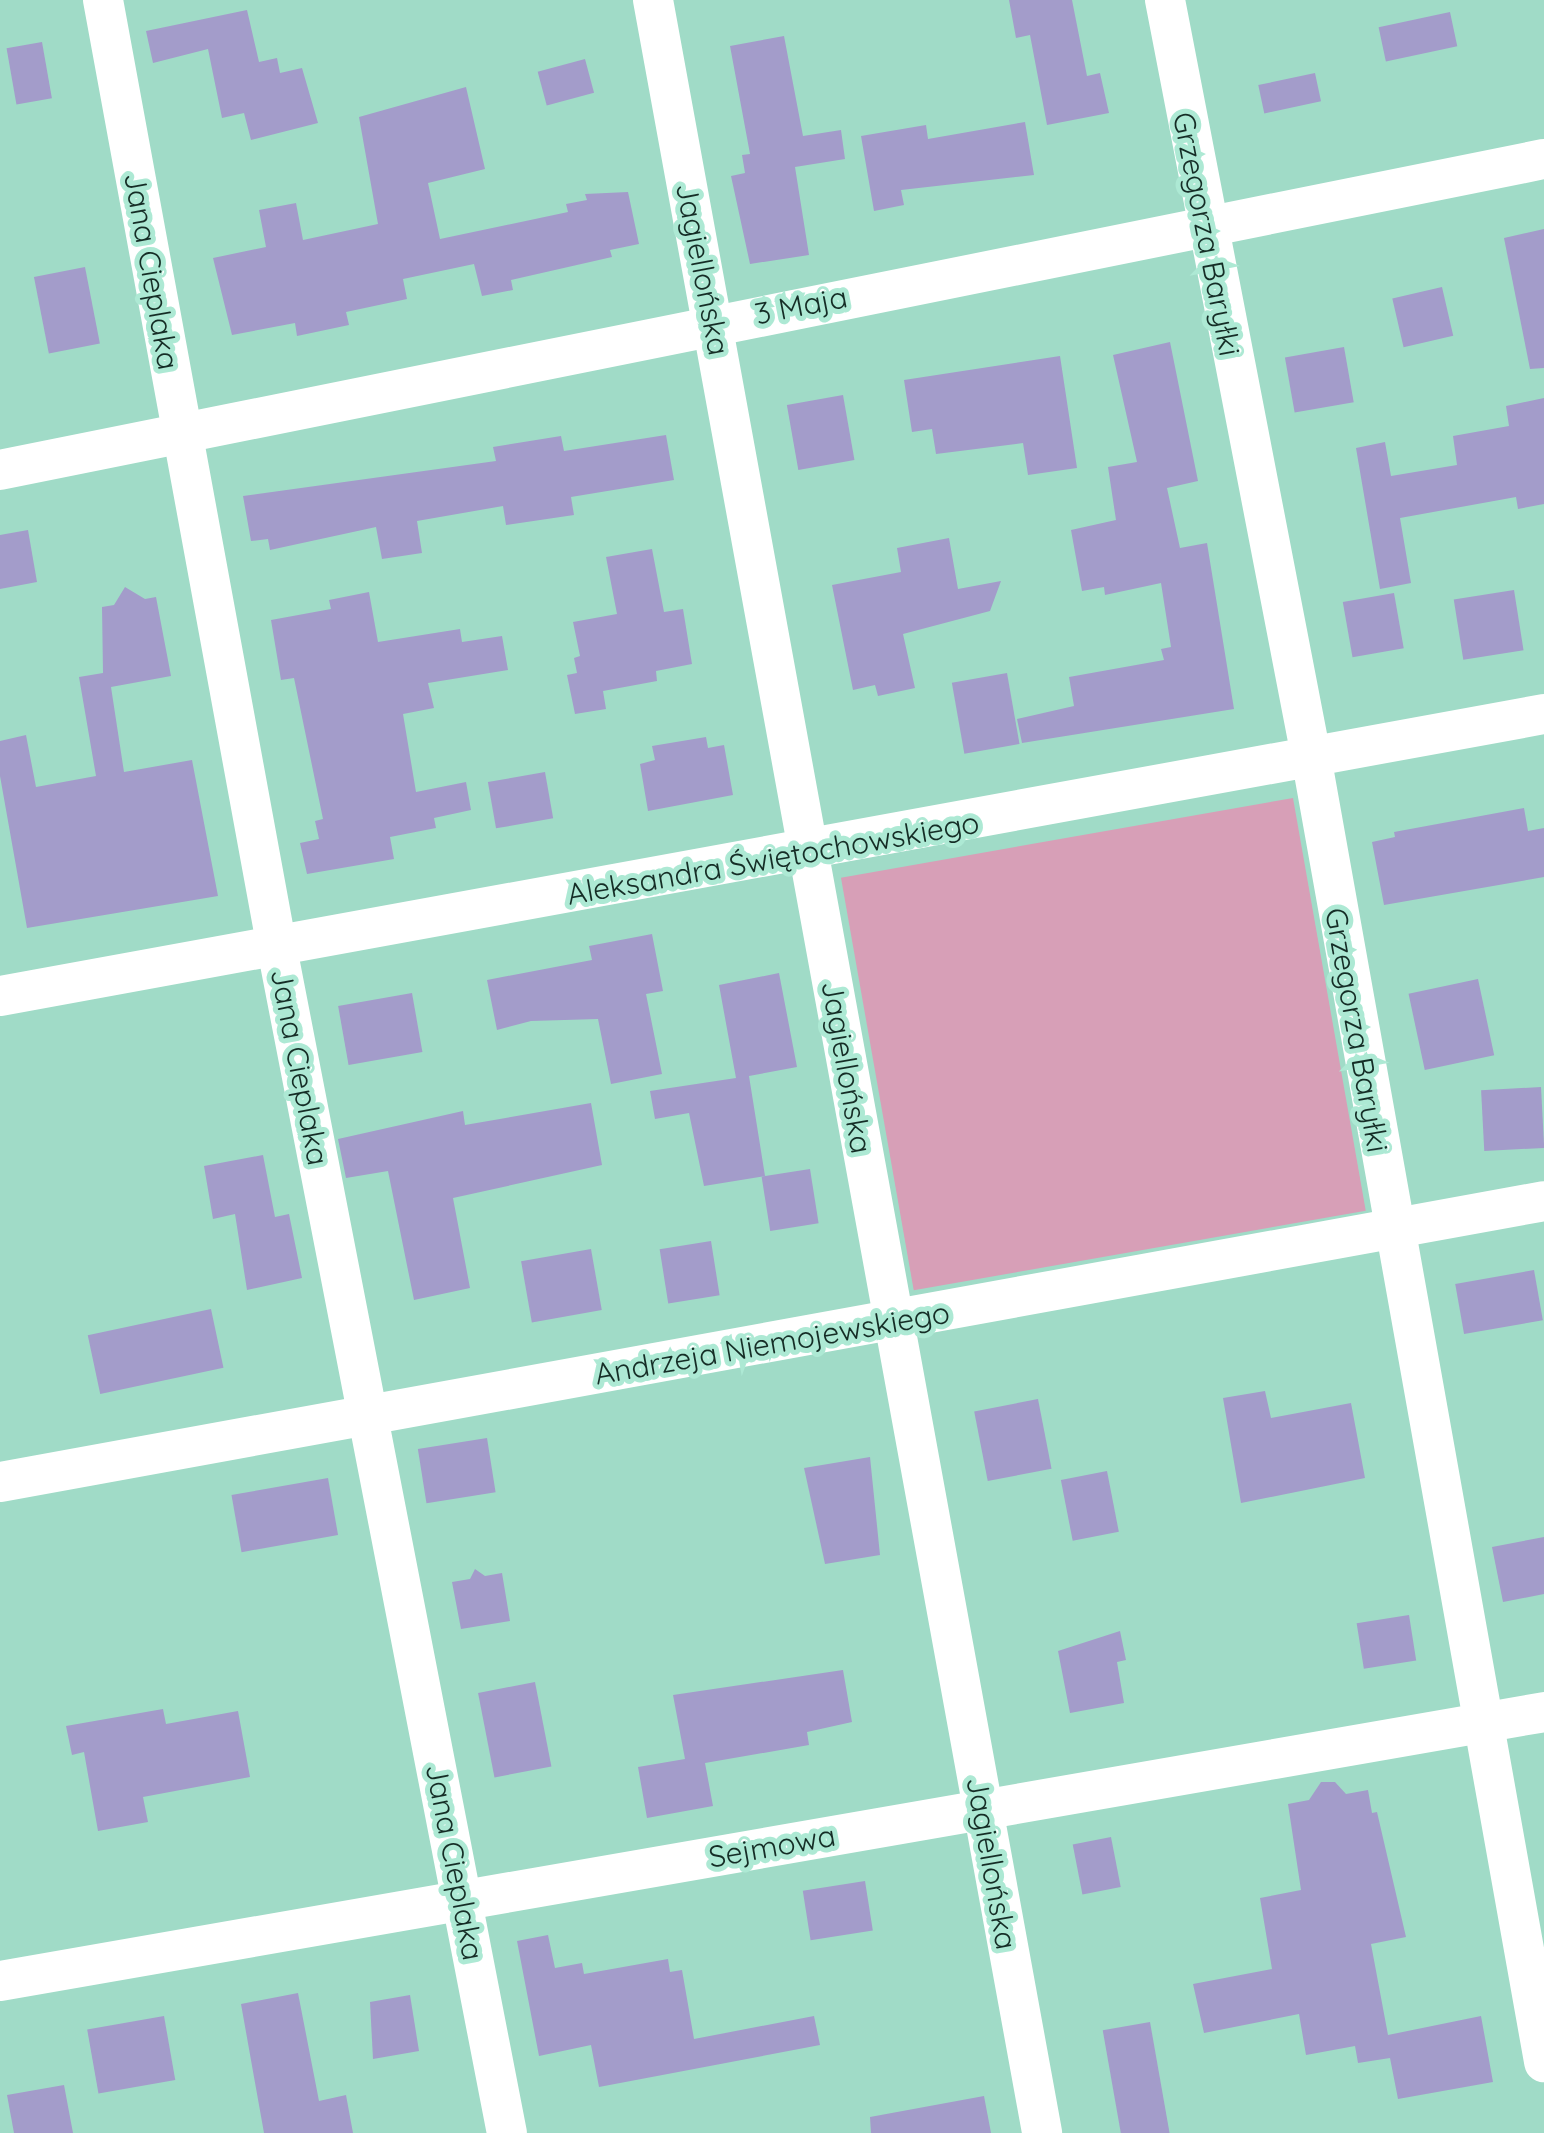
<!DOCTYPE html>
<html>
<head>
<meta charset="utf-8">
<style>
  body { margin:0 }
  #map { position:relative; width:1544px; height:2133px; overflow:hidden; background:#a0dbc7; font-family:Quicksand,sans-serif }
  div>[style] { position:absolute }
  .green>* { inset:0; background:#d79fb7; transform-origin:0 0 }
  .building>* { inset:0; background:#a39cca; transform-origin:0 0 }
  .minor>* { height:40px; margin:-20px; padding:0 20px; transform-origin:20px; border-radius:20px; background:#fff }
  span { translate:-50% -50%; white-space:nowrap; text-align:center; line-height:1.15; -webkit-text-stroke:10px #ade9d4; paint-order:stroke }
  .street-label { font-size:30px; color:#152d26 }
</style>
</head>
<body>
<div id="map">
  <div class="green">
    <div style="left:1293px;top:798px;width:419px;height:459px;rotate:80deg"></div>
  </div>
  <div class="building">
    <div style="clip-path:polygon(1009px 0,1072px 0,1087px 76px,1100px 73px,1109px 113px,1047px 125px,1030px 35px,1016px 38px)"></div>
    <div style="clip-path:polygon(247px 10px,259px 62px,277px 58px,280px 73px,302px 68px,318px 123px,251px 140px,244px 113px,222px 118px,208px 49px,153px 63px,146px 31px)"></div>
    <div style="left:1450px;top:12px;width:35px;height:73px;rotate:78deg"></div>
    <div style="clip-path:polygon(784px 36px,803px 136px,841px 130px,845px 159px,795px 167px,809px 255px,750px 264px,731px 176px,745px 173px,742px 155px,750px 154px,730px 46px)"></div>
    <div style="left:42px;top:42px;width:57px;height:36px;rotate:80deg"></div>
    <div style="left:585px;top:59px;width:35px;height:49px;rotate:75deg"></div>
    <div style="left:1315px;top:73px;width:29px;height:58px;rotate:78deg"></div>
    <div style="clip-path:polygon(466px 87px,485px 169px,428px 183px,440px 239px,568px 212px,566px 204px,587px 200px,585px 194px,628px 192px,639px 244px,610px 250px,612px 257px,511px 280px,513px 290px,482px 296px,474px 264px,403px 279px,407px 299px,346px 312px,349px 325px,297px 336px,295px 323px,232px 335px,213px 258px,266px 247px,259px 210px,296px 203px,303px 240px,378px 224px,359px 117px)"></div>
    <div style="clip-path:polygon(1025px 122px,1034px 175px,901px 190px,904px 205px,874px 211px,861px 136px,926px 125px,928px 139px)"></div>
    <div style="clip-path:polygon(1544px 229px,1544px 368px,1530px 369px,1504px 238px)"></div>
    <div style="left:85px;top:267px;width:78px;height:52px;rotate:79deg"></div>
    <div style="left:1442px;top:287px;width:50px;height:51px;rotate:77deg"></div>
    <div style="clip-path:polygon(1170px 342px,1198px 481px,1167px 488px,1180px 548px,1207px 543px,1234px 709px,1022px 743px,1017px 719px,1074px 706px,1069px 677px,1164px 660px,1161px 649px,1171px 647px,1161px 583px,1105px 595px,1104px 587px,1082px 591px,1071px 530px,1116px 520px,1108px 467px,1137px 462px,1113px 355px)"></div>
    <div style="left:1344px;top:347px;width:56px;height:60px;rotate:80deg"></div>
    <div style="clip-path:polygon(1060px 356px,1077px 468px,1028px 475px,1023px 443px,936px 454px,932px 429px,912px 432px,904px 380px)"></div>
    <div style="left:843px;top:395px;width:66px;height:57px;rotate:80deg"></div>
    <div style="clip-path:polygon(1544px 398px,1544px 504px,1518px 509px,1516px 497px,1400px 518px,1411px 583px,1380px 589px,1356px 448px,1385px 442px,1391px 476px,1457px 465px,1453px 436px,1509px 426px,1506px 406px)"></div>
    <div style="clip-path:polygon(666px 435px,674px 480px,571px 497px,574px 515px,506px 525px,503px 506px,417px 521px,422px 553px,382px 559px,376px 527px,270px 550px,268px 539px,251px 541px,243px 496px,496px 461px,493px 447px,561px 436px,564px 451px)"></div>
    <div style="clip-path:polygon(28px 530px,37px 582px,0 589px,0 535px)"></div>
    <div style="clip-path:polygon(949px 538px,958px 589px,1001px 581px,990px 611px,903px 634px,915px 688px,878px 696px,875px 685px,853px 690px,832px 585px,901px 572px,897px 548px)"></div>
    <div style="clip-path:polygon(652px 549px,664px 612px,683px 609px,692px 664px,656px 671px,657px 681px,603px 691px,606px 709px,575px 714px,567px 675px,577px 673px,574px 658px,580px 656px,573px 622px,617px 614px,606px 557px)"></div>
    <div style="clip-path:polygon(125px 587px,145px 599px,156px 597px,171px 676px,111px 687px,124px 772px,192px 760px,218px 896px,27px 928px,0 776px,0 741px,26px 735px,36px 787px,96px 776px,79px 677px,103px 673px,102px 607px,114px 605px)"></div>
    <div style="left:1514px;top:590px;width:61px;height:61px;rotate:81deg"></div>
    <div style="clip-path:polygon(369px 592px,378px 642px,460px 629px,462px 642px,502px 636px,508px 670px,428px 683px,434px 708px,403px 714px,416px 792px,466px 782px,471px 810px,434px 818px,436px 828px,390px 837px,394px 859px,307px 874px,300px 843px,319px 839px,315px 821px,323px 819px,294px 678px,281px 680px,271px 620px,331px 609px,329px 600px)"></div>
    <div style="left:1394px;top:593px;width:56px;height:52px;rotate:80deg"></div>
    <div style="left:1007px;top:673px;width:72px;height:56px;rotate:80deg"></div>
    <div style="clip-path:polygon(706px 737px,708px 748px,724px 745px,733px 795px,648px 811px,640px 764px,655px 760px,652px 746px)"></div>
    <div style="left:545px;top:772px;width:47px;height:58px;rotate:80deg"></div>
    <div style="clip-path:polygon(1524px 808px,1528px 831px,1544px 828px,1544px 877px,1384px 905px,1372px 842px,1395px 837px,1394px 832px)"></div>
    <div style="clip-path:polygon(652px 934px,663px 991px,646px 994px,662px 1074px,611px 1084px,598px 1019px,531px 1021px,497px 1030px,487px 980px,592px 960px,589px 946px)"></div>
    <div style="clip-path:polygon(779px 973px,797px 1067px,749px 1076px,765px 1176px,704px 1186px,689px 1113px,655px 1119px,650px 1091px,736px 1078px,719px 985px)"></div>
    <div style="left:1478px;top:979px;width:78px;height:71px;rotate:78deg"></div>
    <div style="left:412px;top:993px;width:60px;height:75px;rotate:80deg"></div>
    <div style="left:1541px;top:1087px;width:61px;height:60px;rotate:87deg"></div>
    <div style="clip-path:polygon(591px 1103px,602px 1165px,453px 1198px,470px 1288px,414px 1300px,388px 1171px,346px 1178px,338px 1139px,463px 1111px,465px 1125px)"></div>
    <div style="clip-path:polygon(263px 1155px,275px 1217px,289px 1214px,302px 1278px,247px 1290px,235px 1214px,213px 1219px,204px 1166px)"></div>
    <div style="left:810px;top:1169px;width:55px;height:49px;rotate:81deg"></div>
    <div style="left:711px;top:1241px;width:55px;height:52px;rotate:81deg"></div>
    <div style="left:591px;top:1249px;width:62px;height:71px;rotate:80deg"></div>
    <div style="left:1534px;top:1270px;width:51px;height:80px;rotate:80deg"></div>
    <div style="left:211px;top:1309px;width:60px;height:126px;rotate:78deg"></div>
    <div style="clip-path:polygon(1265px 1391px,1271px 1418px,1351px 1403px,1365px 1478px,1241px 1503px,1223px 1398px)"></div>
    <div style="left:1038px;top:1399px;width:71px;height:65px;rotate:79deg"></div>
    <div style="left:487px;top:1438px;width:55px;height:70px;rotate:81deg"></div>
    <div style="clip-path:polygon(870px 1457px,880px 1555px,825px 1564px,804px 1468px)"></div>
    <div style="left:1107px;top:1471px;width:62px;height:47px;rotate:79deg"></div>
    <div style="left:328px;top:1478px;width:58px;height:98px;rotate:80deg"></div>
    <div style="clip-path:polygon(1544px 1537px,1544px 1594px,1503px 1602px,1492px 1547px)"></div>
    <div style="clip-path:polygon(475px 1569px,485px 1576px,502px 1573px,510px 1621px,461px 1629px,452px 1582px,470px 1579px)"></div>
    <div style="left:1409px;top:1615px;width:46px;height:53px;rotate:81deg"></div>
    <div style="clip-path:polygon(1120px 1631px,1126px 1660px,1117px 1662px,1124px 1703px,1070px 1713px,1058px 1651px)"></div>
    <div style="clip-path:polygon(843px 1670px,852px 1722px,807px 1732px,809px 1745px,705px 1763px,713px 1806px,647px 1818px,638px 1767px,685px 1759px,673px 1695px)"></div>
    <div style="left:535px;top:1682px;width:86px;height:58px;rotate:79deg"></div>
    <div style="clip-path:polygon(163px 1709px,166px 1724px,238px 1711px,250px 1777px,143px 1797px,148px 1822px,98px 1831px,84px 1752px,72px 1755px,66px 1726px)"></div>
    <div style="clip-path:polygon(1321px 1782px,1335px 1782px,1346px 1794px,1368px 1790px,1372px 1813px,1377px 1812px,1406px 1937px,1371px 1944px,1388px 2035px,1481px 2016px,1493px 2082px,1398px 2099px,1390px 2058px,1358px 2063px,1355px 2046px,1306px 2055px,1299px 2014px,1204px 2033px,1193px 1984px,1272px 1969px,1260px 1898px,1301px 1890px,1288px 1804px,1309px 1800px)"></div>
    <div style="left:1111px;top:1837px;width:51px;height:39px;rotate:79deg"></div>
    <div style="left:865px;top:1881px;width:50px;height:63px;rotate:81deg"></div>
    <div style="clip-path:polygon(548px 1935px,555px 1968px,582px 1963px,584px 1974px,668px 1959px,670px 1972px,682px 1970px,694px 2039px,814px 2016px,820px 2045px,599px 2087px,591px 2045px,539px 2056px,517px 1941px)"></div>
    <div style="clip-path:polygon(298px 1993px,319px 2101px,346px 2095px,353px 2133px,264px 2133px,241px 2004px)"></div>
    <div style="clip-path:polygon(410px 1995px,419px 2051px,373px 2059px,370px 2002px)"></div>
    <div style="left:164px;top:2016px;width:65px;height:78px;rotate:80deg"></div>
    <div style="left:1150px;top:2022px;width:113px;height:48px;rotate:80deg"></div>
    <div style="clip-path:polygon(64px 2085px,73px 2133px,14px 2133px,7px 2095px)"></div>
    <div style="clip-path:polygon(984px 2096px,991px 2133px,871px 2133px,870px 2117px)"></div>
  </div>
  <div class="minor">
    <div style="left:103px;top:0;width:964px;rotate:79.6deg"></div>
    <div style="left:277px;top:948px;width:1207px;rotate:79.02deg"></div>
    <div style="left:653px;top:0;width:2168px;rotate:79.66deg"></div>
    <div style="left:1165px;top:0;width:770px;rotate:79.07deg"></div>
    <div style="left:1311px;top:756px;width:1327px;rotate:79.88deg"></div>
    <div style="left:0;top:470px;width:1575px;rotate:-11.39deg"></div>
    <div style="left:0;top:996px;width:1570px;rotate:-10.35deg"></div>
    <div style="left:0;top:1482px;width:1569px;rotate:-10.31deg"></div>
    <div style="left:0;top:1981px;width:1567px;rotate:-9.88deg"></div>
  </div>
  <div class="street-label">
    <span style="left:1207px;top:234px;rotate:79deg">Grzegorza Baryłki</span>
    <span style="left:703px;top:269px;rotate:79deg">Jagiellońska</span>
    <span style="left:152px;top:271px;rotate:80deg">Jana Cieplaka</span>
    <span style="left:801px;top:305px;rotate:-11deg">3 Maja</span>
    <span style="left:773px;top:858px;rotate:-10deg">Aleksandra Świętochowskiego</span>
    <span style="left:1357px;top:1030px;rotate:80deg">Grzegorza Baryłki</span>
    <span style="left:300px;top:1067px;rotate:79deg">Jana Cieplaka</span>
    <span style="left:847px;top:1067px;rotate:80deg">Jagiellońska</span>
    <span style="left:772px;top:1343px;rotate:-10deg">Andrzeja Niemojewskiego</span>
    <span style="left:772px;top:1846px;rotate:-10deg">Sejmowa</span>
    <span style="left:455px;top:1862px;rotate:79deg">Jana Cieplaka</span>
    <span style="left:992px;top:1863px;rotate:80deg">Jagiellońska</span>
  </div>
</div>
</body>
</html>
